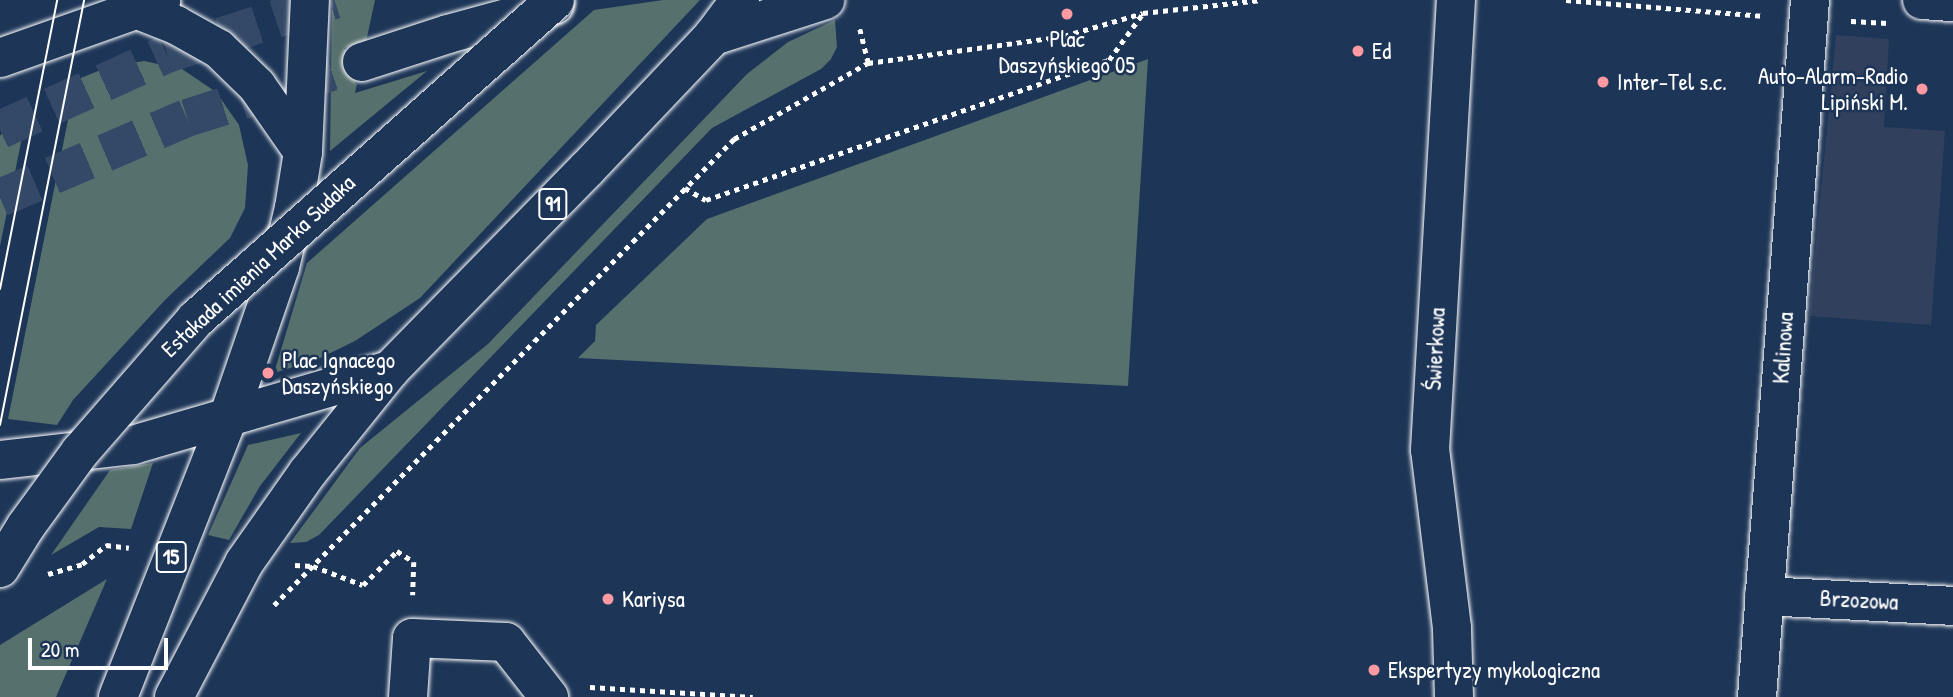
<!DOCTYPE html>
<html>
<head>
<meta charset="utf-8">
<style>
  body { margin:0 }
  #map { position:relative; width:1953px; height:697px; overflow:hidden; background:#1d3557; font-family:"Patrick Hand",sans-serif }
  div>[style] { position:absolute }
  .built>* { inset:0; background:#31415d }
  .green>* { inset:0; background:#56706d }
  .secondary-tunnel>* { height:38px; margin-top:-19px; transform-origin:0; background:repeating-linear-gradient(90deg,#344968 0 38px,transparent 0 57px) }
  .path>* { height:4.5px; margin-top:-2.25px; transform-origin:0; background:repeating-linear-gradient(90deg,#fff 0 5px,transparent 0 10px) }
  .roads { filter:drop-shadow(0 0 2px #fff) drop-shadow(0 0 2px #fff) }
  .street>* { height:38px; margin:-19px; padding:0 19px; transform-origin:19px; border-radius:19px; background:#1d3557 }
  .secondary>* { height:38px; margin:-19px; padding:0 19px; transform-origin:19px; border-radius:19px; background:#1d3557 }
  .primary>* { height:38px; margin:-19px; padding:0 19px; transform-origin:19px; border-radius:19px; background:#1d3557 }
  .tram>* { height:2px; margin:-1px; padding:0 1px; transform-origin:1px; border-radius:1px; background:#fff }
  .bridges { filter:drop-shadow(0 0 2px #fff) drop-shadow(0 0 2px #fff) }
  .primary-bridge>* { height:38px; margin:-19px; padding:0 19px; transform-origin:19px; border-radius:19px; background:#1d3557 }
  .dots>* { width:19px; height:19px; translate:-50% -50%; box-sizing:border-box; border:4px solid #1d3557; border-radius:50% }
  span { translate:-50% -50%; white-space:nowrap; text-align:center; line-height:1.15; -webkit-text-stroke:5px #1d3557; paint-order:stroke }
  .shield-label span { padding:2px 5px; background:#1d3557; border:2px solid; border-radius:5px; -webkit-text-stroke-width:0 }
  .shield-label { font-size:21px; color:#fff; font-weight:700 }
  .poi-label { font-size:23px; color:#fff }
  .left { translate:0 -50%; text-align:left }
  .right { translate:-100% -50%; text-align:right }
  .street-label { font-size:23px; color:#fff }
  .scale { position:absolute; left:28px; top:638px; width:140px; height:32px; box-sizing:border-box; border:4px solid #fff; border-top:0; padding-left:9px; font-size:21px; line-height:24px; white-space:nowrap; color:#fff; -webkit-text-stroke:5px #1d3557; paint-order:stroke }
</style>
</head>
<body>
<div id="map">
  <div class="built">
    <div style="clip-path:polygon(1836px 35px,1889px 39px,1884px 127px,1945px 131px,1931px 325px,1809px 316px)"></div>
  </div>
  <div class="green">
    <div style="clip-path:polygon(332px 0,375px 0,355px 93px,427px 71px,330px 151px)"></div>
    <div style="clip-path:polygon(663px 0,700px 0,420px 298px,355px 341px,316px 360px,274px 373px,307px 263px,594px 10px)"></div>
    <div style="clip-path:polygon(835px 20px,837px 47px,831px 59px,821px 69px,712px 128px,319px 535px,306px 542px,290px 543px,360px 448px,488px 344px,747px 74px,788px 42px)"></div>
    <div style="clip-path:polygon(1148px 59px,1128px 386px,578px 358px,595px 341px,596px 325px,707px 219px)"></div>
    <div style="clip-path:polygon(144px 61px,182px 69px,216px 92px,239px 125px,248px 165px,245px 208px,230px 238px,165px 300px,73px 400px,57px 425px,8px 419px,76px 80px,108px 67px)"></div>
    <div style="clip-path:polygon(28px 108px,0 246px,0 136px,11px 121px)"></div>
    <div style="clip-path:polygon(301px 433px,260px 486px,229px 540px,208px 535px,248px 445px)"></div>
    <div style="clip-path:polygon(153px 463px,131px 529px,99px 527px,51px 555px,110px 470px)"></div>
    <div style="clip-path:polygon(107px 579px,56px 697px,0 697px,0 645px)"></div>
  </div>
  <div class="secondary-tunnel">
    <div style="left:0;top:130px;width:183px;rotate:-24.5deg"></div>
    <div style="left:167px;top:54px;width:176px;rotate:-17.9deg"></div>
    <div style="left:0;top:198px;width:203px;rotate:-23.2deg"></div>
    <div style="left:187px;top:118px;width:184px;rotate:-17.7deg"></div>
  </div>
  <div class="path">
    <div style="left:1566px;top:0;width:199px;rotate:4.6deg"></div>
    <div style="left:1851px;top:21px;width:37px;rotate:3deg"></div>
    <div style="left:868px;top:63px;width:198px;rotate:-7.8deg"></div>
    <div style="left:1064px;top:36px;width:82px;rotate:-16.2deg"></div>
    <div style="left:1143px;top:13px;width:119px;rotate:-6.3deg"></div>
    <div style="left:685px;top:188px;width:24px;rotate:30deg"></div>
    <div style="left:706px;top:200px;width:427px;rotate:-19.2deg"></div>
    <div style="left:1109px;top:60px;width:58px;rotate:-54.1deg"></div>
    <div style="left:295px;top:565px;width:18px;rotate:3deg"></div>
    <div style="left:313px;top:566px;width:53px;rotate:20.8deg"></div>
    <div style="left:363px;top:585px;width:48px;rotate:-45deg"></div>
    <div style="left:397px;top:551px;width:20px;rotate:33deg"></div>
    <div style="left:414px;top:562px;width:33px;rotate:92deg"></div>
    <div style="left:48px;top:574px;width:35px;rotate:-16deg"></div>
    <div style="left:82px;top:564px;width:31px;rotate:-38deg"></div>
    <div style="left:106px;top:545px;width:23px;rotate:7deg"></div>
    <div style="left:274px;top:605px;width:655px;rotate:-45.37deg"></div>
    <div style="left:734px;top:139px;width:154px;rotate:-29.6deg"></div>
    <div style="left:868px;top:63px;width:36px;rotate:-104deg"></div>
    <div style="left:590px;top:687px;width:163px;rotate:3.5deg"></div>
  </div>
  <div class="roads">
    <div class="street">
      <div style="left:1922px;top:0;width:31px;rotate:4deg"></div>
      <div style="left:1764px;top:596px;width:189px;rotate:3deg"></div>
      <div style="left:408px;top:697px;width:59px;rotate:-86.1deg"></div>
      <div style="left:412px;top:638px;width:94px;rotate:2.4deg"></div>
      <div style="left:506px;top:642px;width:70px;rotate:52deg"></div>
      <div style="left:1454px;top:697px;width:69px;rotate:-91.7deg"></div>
      <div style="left:1452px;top:628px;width:179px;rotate:-97deg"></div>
      <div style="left:1430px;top:450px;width:451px;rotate:-86.7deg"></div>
      <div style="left:1757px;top:697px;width:699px;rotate:-85.65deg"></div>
    </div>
    <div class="secondary">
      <div style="left:713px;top:36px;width:118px;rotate:-17.8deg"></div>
      <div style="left:362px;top:62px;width:90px;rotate:-18deg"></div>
      <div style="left:448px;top:34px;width:110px;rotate:-15.3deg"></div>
    </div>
    <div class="primary">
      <div style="left:138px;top:10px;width:41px;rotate:21.5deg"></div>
      <div style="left:176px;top:25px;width:49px;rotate:29.2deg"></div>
      <div style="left:219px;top:49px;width:53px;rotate:44.2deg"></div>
      <div style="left:257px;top:86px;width:80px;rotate:55.1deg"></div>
      <div style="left:0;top:58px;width:171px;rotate:-19.5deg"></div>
      <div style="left:0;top:460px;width:134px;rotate:-6.4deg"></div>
      <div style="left:133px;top:445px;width:268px;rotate:-16.3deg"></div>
      <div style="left:118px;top:697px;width:300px;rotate:-68.5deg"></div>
      <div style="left:228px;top:418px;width:160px;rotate:-71deg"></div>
      <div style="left:280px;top:267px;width:61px;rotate:-76.7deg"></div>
      <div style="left:294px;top:208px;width:57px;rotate:-80.9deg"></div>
      <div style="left:303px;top:152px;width:152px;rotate:-87.4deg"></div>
      <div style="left:174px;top:697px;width:151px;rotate:-62.4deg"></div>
      <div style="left:244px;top:563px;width:111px;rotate:-54.9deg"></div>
      <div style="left:308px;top:472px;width:131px;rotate:-51.2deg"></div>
      <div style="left:390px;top:370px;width:280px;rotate:-45.6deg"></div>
      <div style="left:586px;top:170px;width:185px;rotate:-46.5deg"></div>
      <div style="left:713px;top:36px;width:45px;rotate:-53.1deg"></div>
    </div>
  </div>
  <div class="tram">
    <div style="left:0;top:289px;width:295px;rotate:-78.8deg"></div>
    <div style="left:0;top:425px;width:433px;rotate:-78.8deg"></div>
  </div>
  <div class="bridges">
    <div class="primary-bridge">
      <div style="left:0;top:568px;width:49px;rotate:-58.2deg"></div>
      <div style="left:26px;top:526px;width:92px;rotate:-53.9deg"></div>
      <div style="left:80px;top:452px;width:176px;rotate:-48.9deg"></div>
      <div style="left:196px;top:319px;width:480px;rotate:-41.6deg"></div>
    </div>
  </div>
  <div class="dots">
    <div style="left:1067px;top:14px;background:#ff9aa2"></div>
    <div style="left:1358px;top:51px;background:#ff9aa2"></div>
    <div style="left:1603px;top:82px;background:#ff9aa2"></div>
    <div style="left:1922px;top:89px;background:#ff9aa2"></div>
    <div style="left:268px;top:373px;background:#ff9aa2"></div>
    <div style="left:608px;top:599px;background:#ff9aa2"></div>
    <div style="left:1374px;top:670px;background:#ff9aa2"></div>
  </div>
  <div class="shield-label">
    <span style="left:553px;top:204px">91</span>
    <span style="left:171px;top:557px">15</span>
  </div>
  <div class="poi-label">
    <span style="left:1067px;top:52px">Plac<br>Daszyńskiego 05</span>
    <span class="left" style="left:1372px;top:51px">Ed</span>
    <span class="right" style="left:1908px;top:89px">Auto-Alarm-Radio<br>Lipiński M.</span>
    <span class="left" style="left:1617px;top:82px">Inter-Tel s.c.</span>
    <span class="left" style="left:282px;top:373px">Plac Ignacego<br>Daszyńskiego</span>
    <span class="left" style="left:622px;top:599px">Kariysa</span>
    <span class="left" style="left:1388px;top:670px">Ekspertyzy mykologiczna</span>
  </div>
  <div class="street-label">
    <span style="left:258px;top:266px;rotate:-43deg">Estakada imienia Marka Sudaka</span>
    <span style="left:1783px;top:348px;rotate:-86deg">Kalinowa</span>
    <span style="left:1435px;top:349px;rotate:-87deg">Świerkowa</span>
    <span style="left:1859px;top:600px;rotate:3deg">Brzozowa</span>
  </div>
  <div class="scale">20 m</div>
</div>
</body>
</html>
